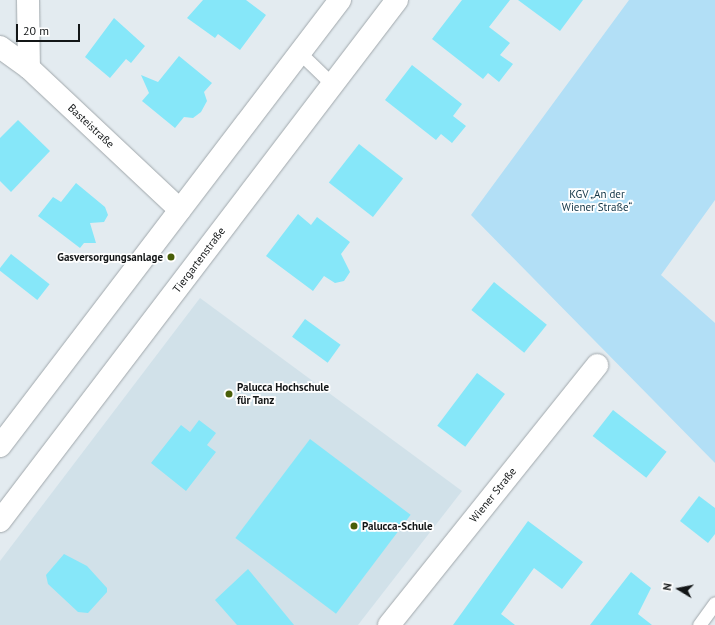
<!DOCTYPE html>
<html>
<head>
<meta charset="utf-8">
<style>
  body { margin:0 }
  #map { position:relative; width:715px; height:625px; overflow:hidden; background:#e3ebf0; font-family:"PT Sans",sans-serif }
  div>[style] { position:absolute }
  .built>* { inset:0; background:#d1e1e9 }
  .green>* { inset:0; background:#b2dff6 }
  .building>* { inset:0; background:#86e7f9; transform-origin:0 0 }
  .roads { filter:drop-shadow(0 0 1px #a0a7ab) drop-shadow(0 0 1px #a0a7ab) }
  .lane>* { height:13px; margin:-6.5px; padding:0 6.5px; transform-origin:6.5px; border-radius:6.5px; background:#fff }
  .street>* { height:22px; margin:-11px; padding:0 11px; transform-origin:11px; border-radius:11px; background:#fff }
  .dots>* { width:11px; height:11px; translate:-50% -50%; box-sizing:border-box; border:2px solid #fff; border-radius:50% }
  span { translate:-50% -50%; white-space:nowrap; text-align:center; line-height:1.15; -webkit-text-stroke:3.5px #fff; paint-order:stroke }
  .street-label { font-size:11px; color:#131617 }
  .park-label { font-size:11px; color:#113445 }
  .poi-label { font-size:11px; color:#131617; font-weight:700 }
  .right { translate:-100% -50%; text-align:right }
  .left { translate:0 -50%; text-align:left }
  .north { position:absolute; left:659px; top:569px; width:40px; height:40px; -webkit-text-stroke:3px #fff; paint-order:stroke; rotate:280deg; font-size:11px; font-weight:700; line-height:16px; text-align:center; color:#131617 }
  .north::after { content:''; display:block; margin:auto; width:14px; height:18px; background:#131617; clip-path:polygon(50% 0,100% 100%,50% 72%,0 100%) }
  .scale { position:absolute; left:16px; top:24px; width:64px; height:18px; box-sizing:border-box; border:2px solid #131617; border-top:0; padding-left:5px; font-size:12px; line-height:14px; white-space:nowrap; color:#131617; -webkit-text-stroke:3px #fff; paint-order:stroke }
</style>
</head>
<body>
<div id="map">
  <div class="built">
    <div style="clip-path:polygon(200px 298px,462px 491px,358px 625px,0 625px,0 561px)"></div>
  </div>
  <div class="green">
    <div style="clip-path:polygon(629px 0,715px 0,715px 200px,661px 275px,715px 323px,715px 463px,471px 215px)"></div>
  </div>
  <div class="building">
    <div style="clip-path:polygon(203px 0,246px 0,266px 15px,240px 50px,218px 34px,215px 38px,187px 18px)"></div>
    <div style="clip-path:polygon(462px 0,510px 0,489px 27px,510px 43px,500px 55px,513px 64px,499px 82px,488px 73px,483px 79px,432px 39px)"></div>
    <div style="clip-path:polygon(518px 0,583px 0,560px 31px)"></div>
    <div style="clip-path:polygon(114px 18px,145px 46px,131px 63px,126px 59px,110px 78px,85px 57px)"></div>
    <div style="clip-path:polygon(179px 56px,212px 83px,204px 92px,207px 101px,201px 112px,193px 118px,184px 117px,175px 128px,142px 101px,149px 93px,141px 75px,158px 82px)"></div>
    <div style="clip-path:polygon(412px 65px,462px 104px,453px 116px,466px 126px,452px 143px,441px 134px,436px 140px,385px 100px)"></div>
    <div style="clip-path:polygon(18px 120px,50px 151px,11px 192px,0 181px,0 138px)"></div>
    <div style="left:359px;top:144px;width:56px;height:49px;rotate:38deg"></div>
    <div style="clip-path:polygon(76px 183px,105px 207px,108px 215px,104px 222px,90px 223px,96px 243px,84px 243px,80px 248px,38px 216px,53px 197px,61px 202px)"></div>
    <div style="clip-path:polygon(298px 214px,311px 225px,317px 217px,350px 242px,341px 254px,350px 272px,344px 281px,335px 283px,324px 276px,313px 291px,266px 256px)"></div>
    <div style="left:11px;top:254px;width:49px;height:20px;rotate:38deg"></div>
    <div style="left:494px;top:282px;width:68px;height:36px;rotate:39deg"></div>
    <div style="left:305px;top:319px;width:44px;height:22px;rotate:36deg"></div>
    <div style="left:477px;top:373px;width:35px;height:66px;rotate:37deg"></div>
    <div style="left:613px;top:410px;width:68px;height:33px;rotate:38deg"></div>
    <div style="clip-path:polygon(199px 420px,216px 433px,207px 445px,216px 452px,186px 491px,151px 463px,181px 425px,190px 432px)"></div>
    <div style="left:310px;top:439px;width:126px;height:124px;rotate:37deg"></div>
    <div style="clip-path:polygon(699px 496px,715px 508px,715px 534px,708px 543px,680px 521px)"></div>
    <div style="clip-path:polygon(528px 521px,583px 562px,562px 589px,534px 568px,501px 614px,515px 625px,453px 625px)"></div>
    <div style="clip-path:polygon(64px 554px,87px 566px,107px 588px,107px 592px,88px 613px,78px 612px,48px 584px,46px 575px)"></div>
    <div style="clip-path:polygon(248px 569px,294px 625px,237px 625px,215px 600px)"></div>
    <div style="clip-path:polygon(631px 572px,651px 588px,638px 614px,652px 625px,590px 625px)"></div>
  </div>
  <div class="roads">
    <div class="lane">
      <div style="left:300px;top:53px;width:46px;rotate:44.1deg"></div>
      <div style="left:699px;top:625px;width:27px;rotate:-54deg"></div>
    </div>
    <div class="street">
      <div style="left:28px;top:0;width:68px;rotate:89.2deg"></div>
      <div style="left:0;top:47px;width:36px;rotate:36deg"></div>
      <div style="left:29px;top:68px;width:207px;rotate:43.2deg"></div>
      <div style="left:0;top:446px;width:561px;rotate:-52.68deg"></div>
      <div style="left:0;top:521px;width:655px;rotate:-52.69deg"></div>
      <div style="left:389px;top:625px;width:333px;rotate:-51.3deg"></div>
    </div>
  </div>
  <div class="dots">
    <div style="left:171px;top:257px;background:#495f09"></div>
    <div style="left:229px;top:394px;background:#495f09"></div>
    <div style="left:354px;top:526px;background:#495f09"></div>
  </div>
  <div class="street-label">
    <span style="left:91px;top:126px;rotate:43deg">Basteistraße</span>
    <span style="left:199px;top:260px;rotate:-53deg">Tiergartenstraße</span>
    <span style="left:493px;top:495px;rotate:-51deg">Wiener Straße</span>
  </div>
  <div class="park-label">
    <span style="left:597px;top:201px">KGV „An der<br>Wiener Straße“</span>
  </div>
  <div class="poi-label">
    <span class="right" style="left:163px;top:257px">Gasversorgungsanlage</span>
    <span class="left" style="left:237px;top:394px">Palucca Hochschule<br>für Tanz</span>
    <span class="left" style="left:362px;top:526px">Palucca-Schule</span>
  </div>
  <div class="north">N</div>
  <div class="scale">20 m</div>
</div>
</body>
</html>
